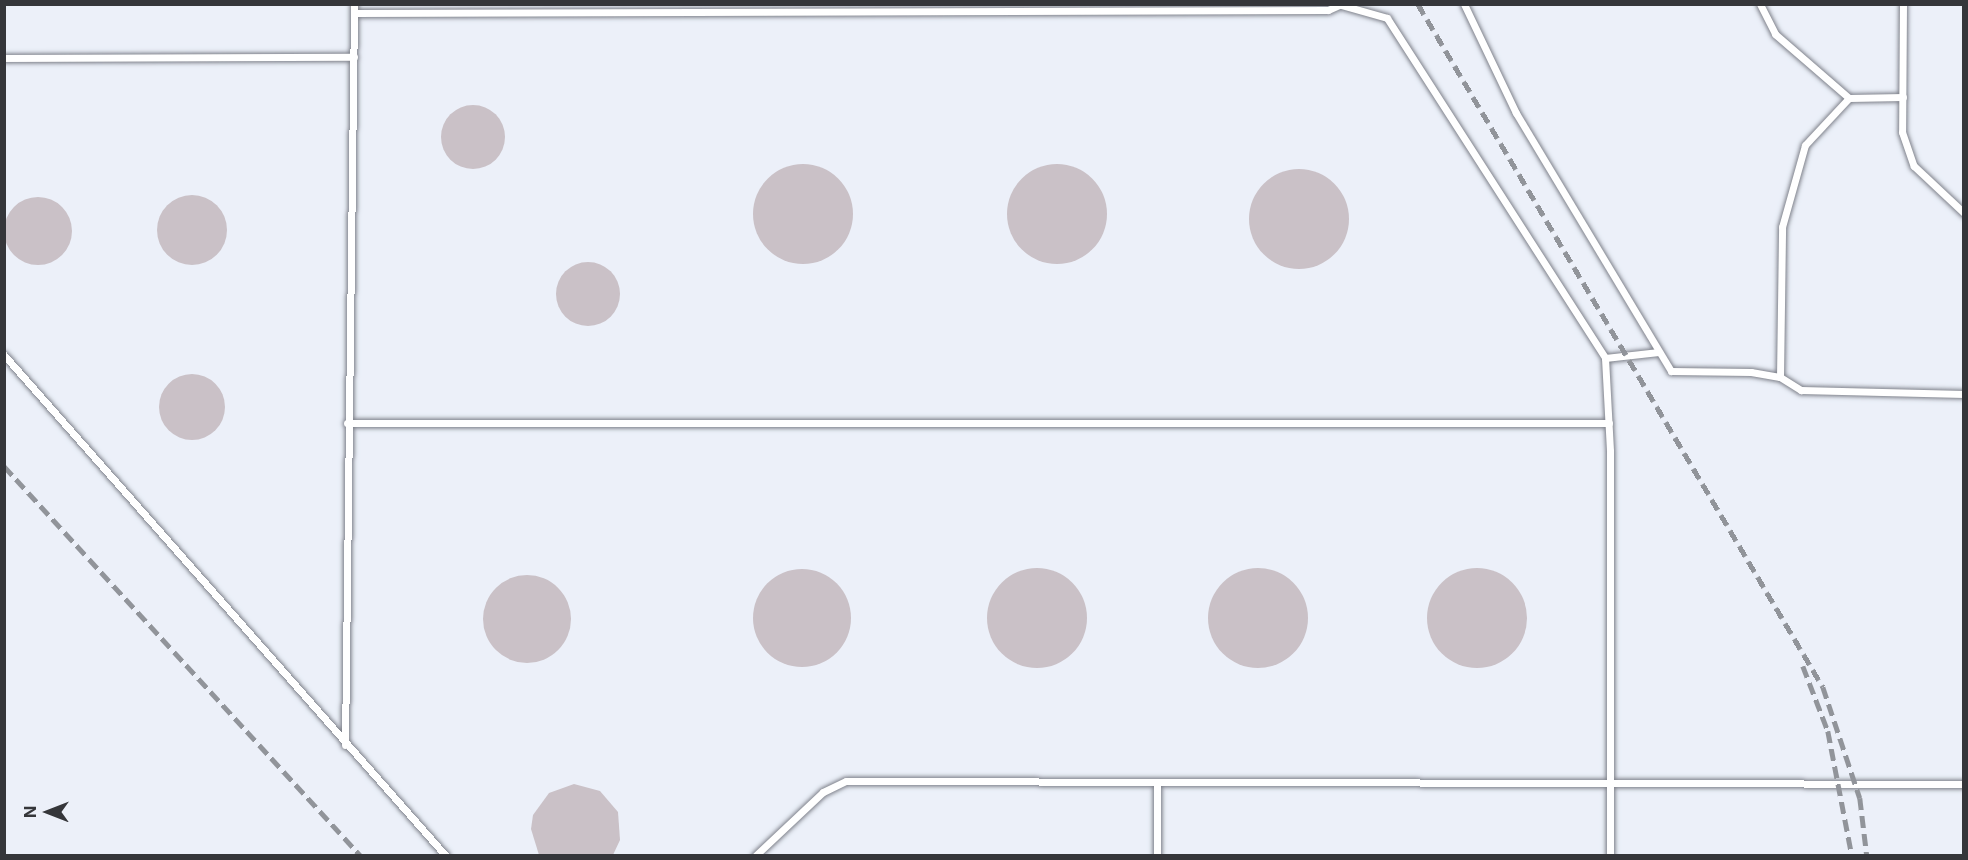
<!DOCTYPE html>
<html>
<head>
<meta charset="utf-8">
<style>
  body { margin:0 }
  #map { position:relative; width:1968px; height:860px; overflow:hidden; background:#ecf0f9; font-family:Inter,sans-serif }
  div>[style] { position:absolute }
  .building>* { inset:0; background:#cac1c7 }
  .round { border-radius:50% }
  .roads { filter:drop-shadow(0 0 2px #7f828b) drop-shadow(0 0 2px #7f828b) }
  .lane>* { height:7px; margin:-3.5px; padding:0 3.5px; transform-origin:3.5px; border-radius:3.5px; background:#fff }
  .rail>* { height:4.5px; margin-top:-2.25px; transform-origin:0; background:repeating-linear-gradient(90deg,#91949a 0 12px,transparent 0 18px) }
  span { translate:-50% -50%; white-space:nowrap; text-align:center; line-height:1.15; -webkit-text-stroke:4.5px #ecf0f9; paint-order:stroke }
  .frame { position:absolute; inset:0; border:6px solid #35363a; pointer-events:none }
  .north { position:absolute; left:18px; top:782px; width:60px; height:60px; -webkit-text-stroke:4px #ecf0f9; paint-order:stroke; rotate:270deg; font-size:16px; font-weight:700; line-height:24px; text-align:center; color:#35363a }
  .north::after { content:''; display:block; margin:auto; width:21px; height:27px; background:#35363a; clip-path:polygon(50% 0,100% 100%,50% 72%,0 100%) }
</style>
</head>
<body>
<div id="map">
  <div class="building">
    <div class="round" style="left:441px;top:105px;width:64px;height:64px"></div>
    <div class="round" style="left:1007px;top:164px;width:100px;height:100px"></div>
    <div class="round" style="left:753px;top:164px;width:100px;height:100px"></div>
    <div class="round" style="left:1249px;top:169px;width:100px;height:100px"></div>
    <div class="round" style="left:157px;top:195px;width:70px;height:70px"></div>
    <div class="round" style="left:4px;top:197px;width:68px;height:68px"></div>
    <div class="round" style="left:556px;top:262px;width:64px;height:64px"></div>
    <div class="round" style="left:159px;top:374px;width:66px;height:66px"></div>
    <div class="round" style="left:1208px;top:568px;width:100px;height:100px"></div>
    <div class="round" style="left:1427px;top:568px;width:100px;height:100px"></div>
    <div class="round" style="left:987px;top:568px;width:100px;height:100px"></div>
    <div class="round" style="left:753px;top:569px;width:98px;height:98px"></div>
    <div class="round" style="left:483px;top:575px;width:88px;height:88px"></div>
    <div style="clip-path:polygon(574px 784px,600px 791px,618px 812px,620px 840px,613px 855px,539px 855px,531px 829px,533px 815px,549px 793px)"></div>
  </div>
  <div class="roads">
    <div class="lane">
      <div style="left:1338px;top:4px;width:51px;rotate:15.9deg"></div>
      <div style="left:1387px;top:18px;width:404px;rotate:57.3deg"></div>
      <div style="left:1605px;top:358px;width:93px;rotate:86.9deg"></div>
      <div style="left:1610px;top:451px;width:405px;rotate:90deg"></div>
      <div style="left:1464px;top:4px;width:121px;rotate:64.5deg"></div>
      <div style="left:1516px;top:113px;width:301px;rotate:59deg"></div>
      <div style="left:1671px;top:371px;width:80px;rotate:0.7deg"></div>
      <div style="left:1751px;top:372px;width:29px;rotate:10deg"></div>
      <div style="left:1780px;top:377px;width:25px;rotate:32deg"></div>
      <div style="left:1801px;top:390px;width:163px;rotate:1.4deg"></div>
      <div style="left:1760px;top:4px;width:34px;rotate:63deg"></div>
      <div style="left:1775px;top:34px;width:98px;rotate:40.9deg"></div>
      <div style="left:1849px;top:98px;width:54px;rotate:-1.1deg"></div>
      <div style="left:1903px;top:4px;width:128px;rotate:90.4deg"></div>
      <div style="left:1902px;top:132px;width:36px;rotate:71deg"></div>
      <div style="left:1914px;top:166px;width:69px;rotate:43.2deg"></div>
      <div style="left:354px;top:13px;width:974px;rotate:-0.18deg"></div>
      <div style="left:1328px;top:10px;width:12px;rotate:-24deg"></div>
      <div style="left:4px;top:58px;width:350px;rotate:-0.2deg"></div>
      <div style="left:4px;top:355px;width:668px;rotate:48.58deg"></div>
      <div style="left:1605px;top:358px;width:54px;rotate:-6.3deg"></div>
      <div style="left:1780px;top:377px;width:150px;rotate:-89.2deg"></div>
      <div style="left:1782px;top:227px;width:85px;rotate:-74.3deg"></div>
      <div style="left:1805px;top:145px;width:64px;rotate:-46.9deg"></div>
      <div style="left:347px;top:423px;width:1262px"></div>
      <div style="left:345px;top:745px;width:741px;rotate:-89.3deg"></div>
      <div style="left:755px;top:856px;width:93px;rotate:-43.3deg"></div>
      <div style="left:823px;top:792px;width:25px;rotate:-26deg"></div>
      <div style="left:846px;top:781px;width:1118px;rotate:0.15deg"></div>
      <div style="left:1157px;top:856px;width:74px;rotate:-90deg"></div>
    </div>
  </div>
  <div class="rail">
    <div style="left:1418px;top:4px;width:794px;rotate:59.33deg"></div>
    <div style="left:1823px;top:687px;width:117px;rotate:71.6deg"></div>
    <div style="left:1860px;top:798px;width:58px;rotate:83.1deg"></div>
    <div style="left:4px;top:466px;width:529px;rotate:47.53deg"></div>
    <div style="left:1803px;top:666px;width:70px;rotate:69deg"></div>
    <div style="left:1828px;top:731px;width:127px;rotate:79.1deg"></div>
  </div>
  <div class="frame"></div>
  <div class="north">N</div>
</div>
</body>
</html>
